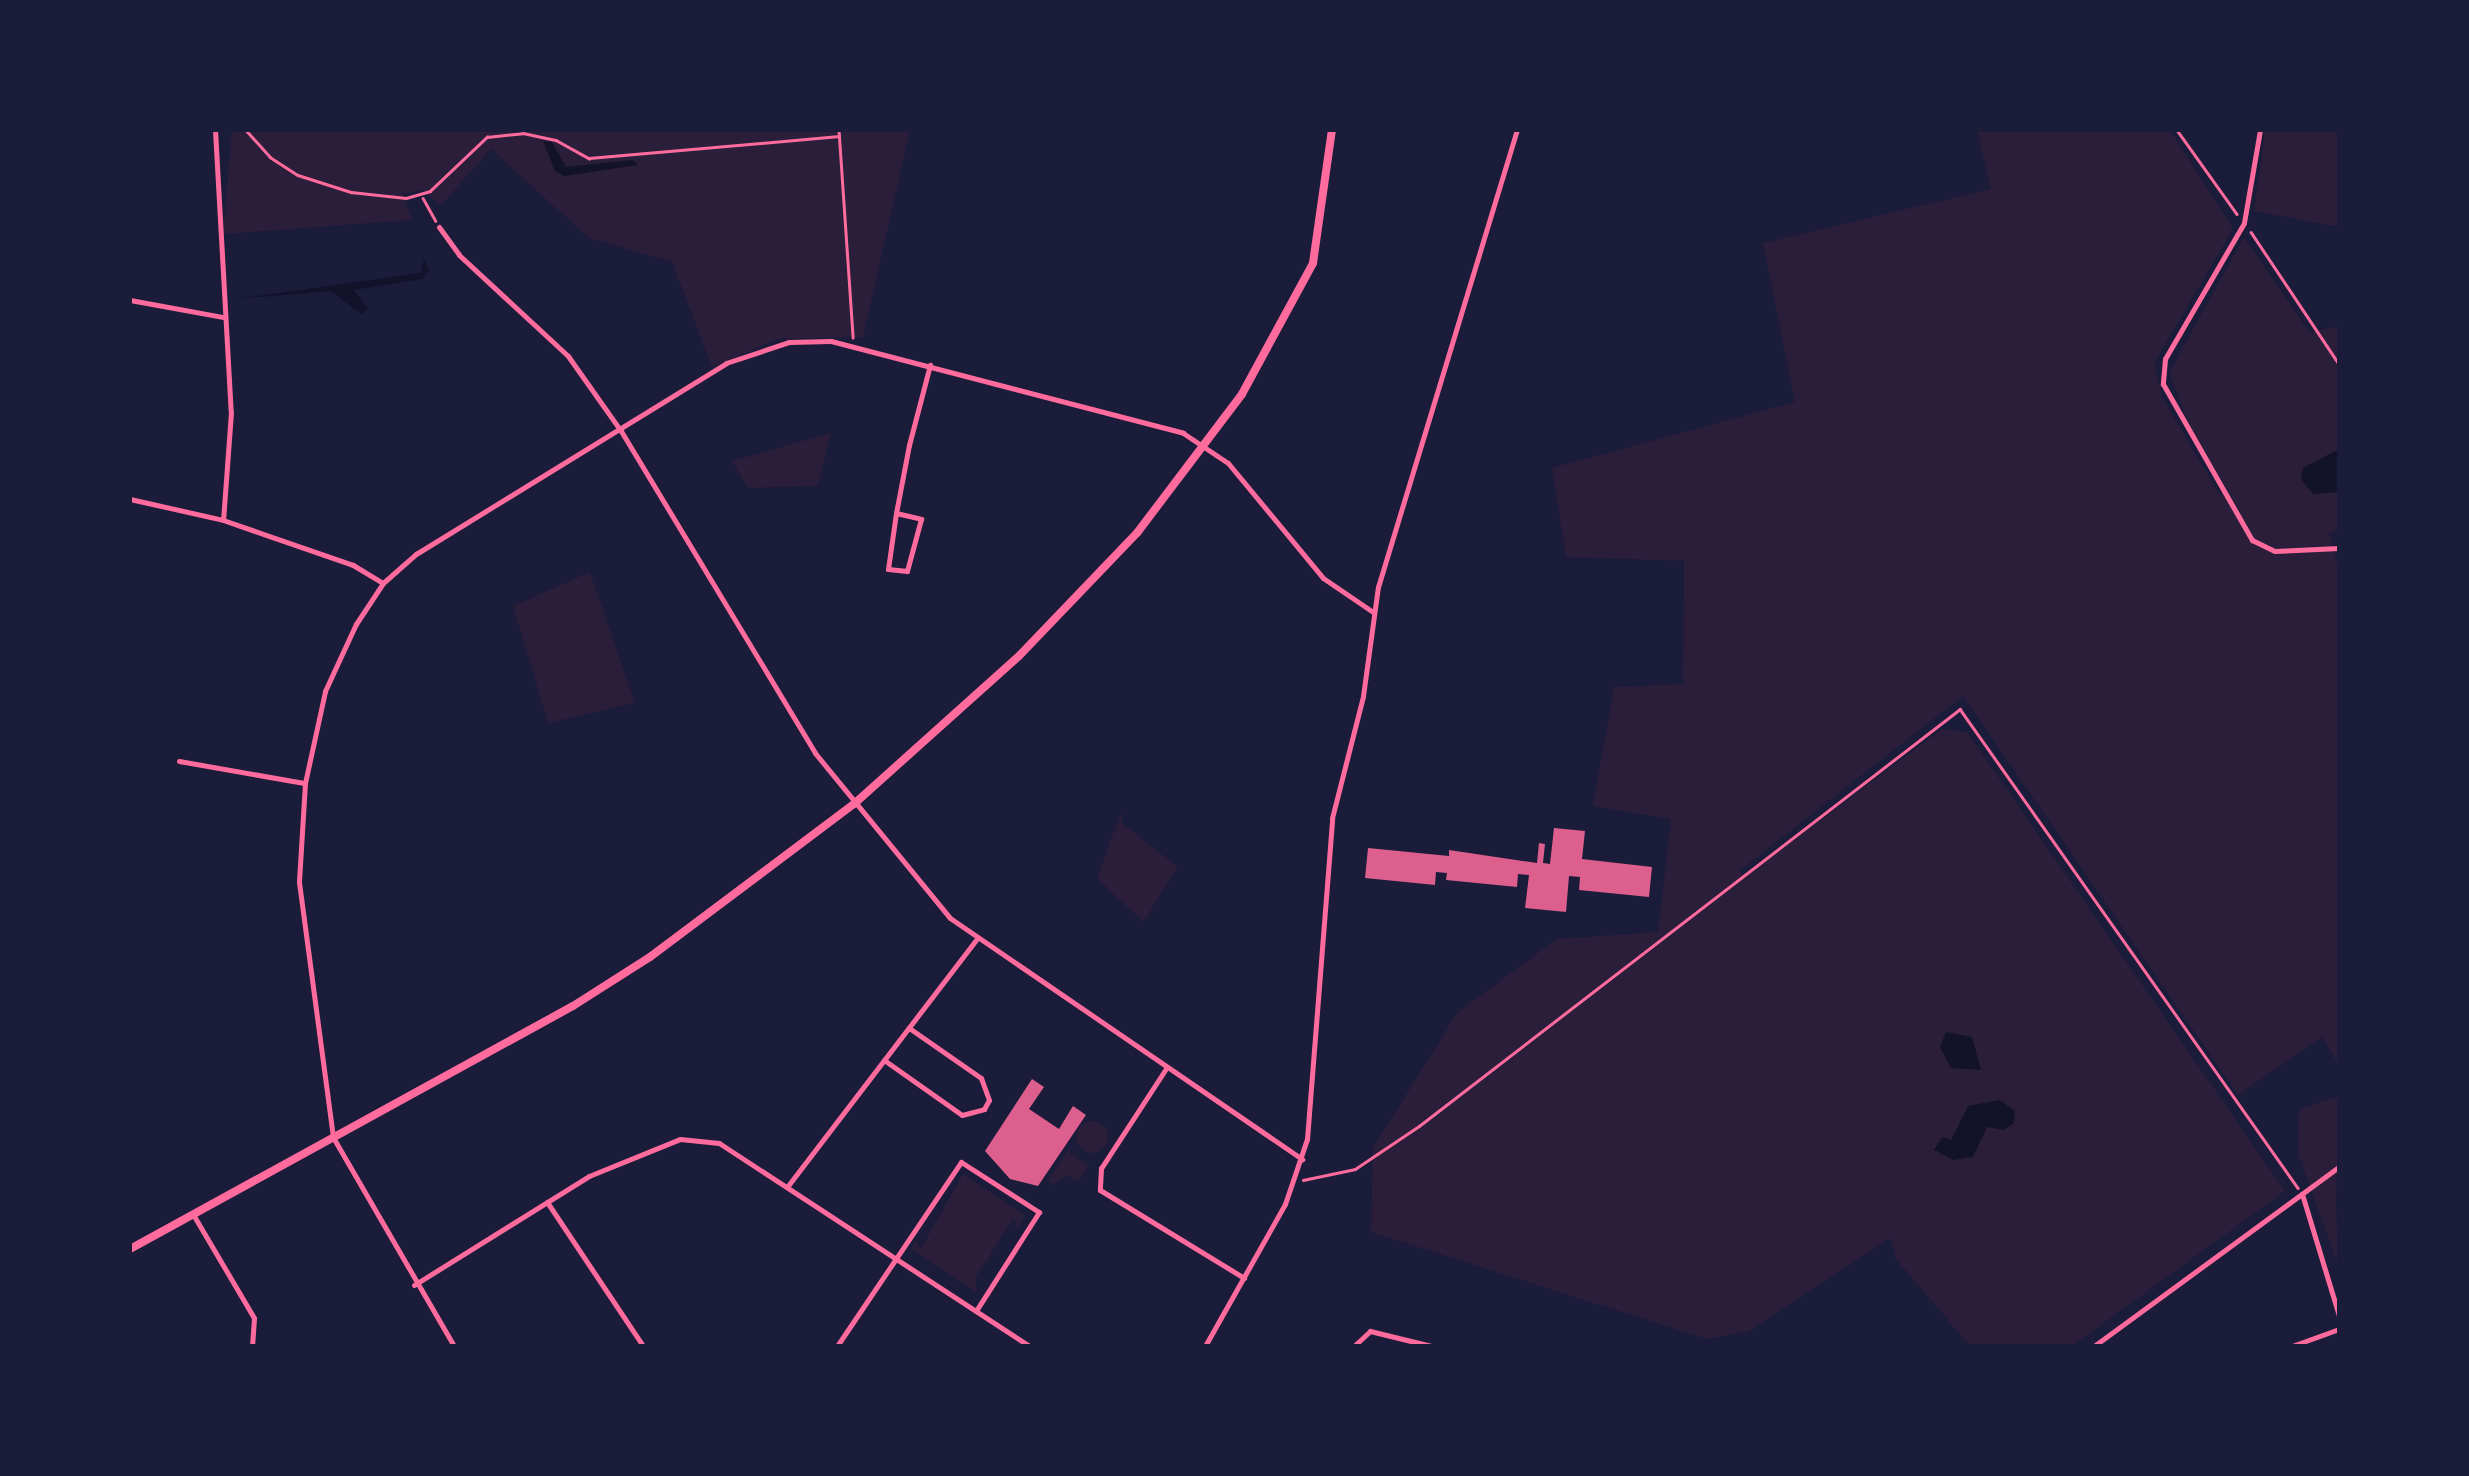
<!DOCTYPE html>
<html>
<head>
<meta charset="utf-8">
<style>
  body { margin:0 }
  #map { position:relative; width:2469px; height:1476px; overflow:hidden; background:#1b1b3a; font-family:Raleway,sans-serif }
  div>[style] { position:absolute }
  .green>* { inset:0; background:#2a1e3b }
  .round { border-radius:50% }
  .water>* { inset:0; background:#12122b }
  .building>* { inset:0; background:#dd5f8e }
  .path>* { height:2.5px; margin:-1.25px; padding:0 1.25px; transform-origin:1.25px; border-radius:1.25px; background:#ff6b9d }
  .minor>* { height:5px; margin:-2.5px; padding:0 2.5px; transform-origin:2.5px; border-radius:2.5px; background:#ff6b9d }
  .secondary>* { height:8px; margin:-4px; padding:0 4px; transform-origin:4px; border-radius:4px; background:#ff6b9d }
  span { translate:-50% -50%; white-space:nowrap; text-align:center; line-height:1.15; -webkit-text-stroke:10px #1b1b3a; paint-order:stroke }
  .frame { position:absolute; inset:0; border:132px solid #1b1b3a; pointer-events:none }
</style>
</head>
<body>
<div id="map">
  <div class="green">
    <div style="clip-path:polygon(232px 130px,910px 130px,863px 337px,778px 339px,712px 367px,672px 262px,589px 238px,491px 149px,441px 205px,422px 190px,403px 194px,412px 220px,223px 234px)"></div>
    <div style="clip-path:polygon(1977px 130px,2170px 130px,2233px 229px,2154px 363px,2162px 397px,2219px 494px,2227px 489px,2190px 427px,2169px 373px,2244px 237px,2309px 332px,2339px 326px,2339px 530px,2329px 533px,2339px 568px,2339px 1066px,2322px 1037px,2238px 1095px,1963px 696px,1739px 871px,1746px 876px,1942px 729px,1967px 732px,2285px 1191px,2072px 1346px,1970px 1346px,1896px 1259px,1890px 1238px,1749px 1331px,1707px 1339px,1371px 1232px,1373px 1148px,1457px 1013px,1557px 939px,1658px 932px,1671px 819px,1593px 806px,1614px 687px,1683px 684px,1684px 561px,1566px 557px,1552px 468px,1795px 402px,1763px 243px,1991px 189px)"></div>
    <div style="clip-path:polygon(2265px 130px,2339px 130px,2339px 227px,2254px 211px)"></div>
    <div style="clip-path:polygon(831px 433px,818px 486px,748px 488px,732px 461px)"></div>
    <div style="clip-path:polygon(590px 572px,635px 703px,548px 723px,513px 606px)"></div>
    <div style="clip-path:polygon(1121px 812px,1123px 824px,1178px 867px,1143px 922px,1097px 878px)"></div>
    <div style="clip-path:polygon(2339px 1096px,2336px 1204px,2339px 1268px,2298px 1153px,2299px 1110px)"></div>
    <div class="round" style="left:1076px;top:1121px;width:32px;height:32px"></div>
    <div style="clip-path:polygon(1067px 1151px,1089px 1166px,1078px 1182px,1067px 1175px,1054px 1185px,1048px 1181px)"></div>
    <div style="clip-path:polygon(963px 1174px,1025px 1215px,1018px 1229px,1014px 1218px,975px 1278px,977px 1293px,911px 1249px,916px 1240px,920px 1250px)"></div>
  </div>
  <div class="water">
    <div style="clip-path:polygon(543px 141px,552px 142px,566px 167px,632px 160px,638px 165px,564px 176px,555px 171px)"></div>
    <div style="clip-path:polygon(424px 259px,429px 271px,422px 279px,353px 290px,368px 308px,362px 315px,331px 291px,236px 299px,421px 273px)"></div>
    <div style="clip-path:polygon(2339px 449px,2339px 492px,2313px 494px,2301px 479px,2303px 468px)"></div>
    <div style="clip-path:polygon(1946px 1032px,1972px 1037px,1981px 1070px,1951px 1068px,1940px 1047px)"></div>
    <div style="clip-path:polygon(2000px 1100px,2015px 1111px,2014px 1123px,2004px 1130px,1987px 1127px,1973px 1157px,1953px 1160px,1934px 1150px,1942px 1137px,1951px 1140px,1968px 1106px)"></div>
  </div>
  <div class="building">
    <div style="clip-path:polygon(1554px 828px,1585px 831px,1582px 859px,1652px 867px,1649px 897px,1579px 890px,1580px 877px,1569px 876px,1566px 912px,1525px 908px,1529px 875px,1518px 874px,1517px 887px,1446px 880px,1447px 873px,1436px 872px,1435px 885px,1365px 878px,1368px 848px,1449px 856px,1449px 850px,1537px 863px,1539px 843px,1545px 844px,1543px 863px,1550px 864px)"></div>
    <div style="clip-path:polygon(1032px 1079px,1044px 1087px,1029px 1109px,1059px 1129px,1073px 1106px,1086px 1115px,1038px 1186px,1010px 1179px,985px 1151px)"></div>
  </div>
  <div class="path">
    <div style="left:246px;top:130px;width:36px;rotate:48deg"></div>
    <div style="left:270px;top:157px;width:33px;rotate:33deg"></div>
    <div style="left:298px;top:175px;width:56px;rotate:17.8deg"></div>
    <div style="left:351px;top:192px;width:55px;rotate:6.2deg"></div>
    <div style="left:406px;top:198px;width:25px;rotate:-16deg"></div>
    <div style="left:430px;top:191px;width:79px;rotate:-43.5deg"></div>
    <div style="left:487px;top:137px;width:36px;rotate:-6deg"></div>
    <div style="left:523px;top:133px;width:34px;rotate:12deg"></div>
    <div style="left:556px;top:140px;width:38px;rotate:29deg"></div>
    <div style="left:589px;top:158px;width:251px;rotate:-5deg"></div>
    <div style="left:839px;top:130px;width:208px;rotate:86.1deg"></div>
    <div style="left:2177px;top:130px;width:103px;rotate:54.5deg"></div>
    <div style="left:423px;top:198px;width:26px;rotate:61deg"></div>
    <div style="left:2251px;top:232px;width:159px;rotate:56.3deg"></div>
    <div style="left:1303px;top:1180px;width:53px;rotate:-11.9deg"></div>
    <div style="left:1355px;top:1169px;width:77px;rotate:-33.9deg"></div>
    <div style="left:1419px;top:1126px;width:683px;rotate:-37.62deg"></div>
    <div style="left:1960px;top:709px;width:586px;rotate:54.79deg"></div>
  </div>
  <div class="minor">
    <div style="left:215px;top:130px;width:282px;rotate:86.8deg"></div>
    <div style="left:231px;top:412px;width:108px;rotate:94.2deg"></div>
    <div style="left:2260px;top:130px;width:94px;rotate:99.8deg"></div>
    <div style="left:2244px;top:223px;width:157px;rotate:120.2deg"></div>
    <div style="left:2165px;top:359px;width:25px;rotate:95deg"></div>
    <div style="left:2163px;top:384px;width:180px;rotate:60.3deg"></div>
    <div style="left:2252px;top:540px;width:25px;rotate:26deg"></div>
    <div style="left:2275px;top:551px;width:64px;rotate:-2.7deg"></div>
    <div style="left:439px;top:227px;width:34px;rotate:54deg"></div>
    <div style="left:459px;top:255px;width:149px;rotate:42.8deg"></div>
    <div style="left:568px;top:356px;width:92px;rotate:54.8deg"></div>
    <div style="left:621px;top:431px;width:376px;rotate:58.9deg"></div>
    <div style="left:815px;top:753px;width:213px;rotate:50.7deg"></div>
    <div style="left:950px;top:918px;width:427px;rotate:34.4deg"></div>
    <div style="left:130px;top:300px;width:95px;rotate:10.4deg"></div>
    <div style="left:130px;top:499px;width:95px;rotate:12.7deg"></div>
    <div style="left:223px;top:520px;width:138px;rotate:19.1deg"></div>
    <div style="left:353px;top:565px;width:35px;rotate:31deg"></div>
    <div style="left:896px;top:513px;width:26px;rotate:13deg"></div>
    <div style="left:921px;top:519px;width:54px;rotate:105.1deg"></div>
    <div style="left:907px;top:571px;width:19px;rotate:-174deg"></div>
    <div style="left:888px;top:569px;width:57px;rotate:-81.9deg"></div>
    <div style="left:896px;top:513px;width:69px;rotate:-79.2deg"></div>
    <div style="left:909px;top:445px;width:83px;rotate:-75.3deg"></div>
    <div style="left:179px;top:761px;width:127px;rotate:10deg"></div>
    <div style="left:884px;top:1060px;width:95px;rotate:35.2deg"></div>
    <div style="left:962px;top:1115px;width:23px;rotate:-15deg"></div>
    <div style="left:984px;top:1109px;width:10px;rotate:-61deg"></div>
    <div style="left:989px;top:1100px;width:23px;rotate:-110deg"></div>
    <div style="left:981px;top:1078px;width:88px;rotate:-145.2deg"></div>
    <div style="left:1165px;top:1070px;width:117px;rotate:123.1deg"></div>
    <div style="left:1101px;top:1168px;width:22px;rotate:93deg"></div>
    <div style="left:1100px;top:1190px;width:169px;rotate:31.4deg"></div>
    <div style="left:787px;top:1187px;width:311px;rotate:-52.6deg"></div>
    <div style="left:2302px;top:1194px;width:127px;rotate:73.1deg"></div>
    <div style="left:547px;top:1202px;width:173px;rotate:56.3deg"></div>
    <div style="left:194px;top:1216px;width:118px;rotate:59.5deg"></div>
    <div style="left:254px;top:1318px;width:28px;rotate:94deg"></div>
    <div style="left:414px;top:1285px;width:206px;rotate:-31.9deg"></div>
    <div style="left:589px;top:1176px;width:98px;rotate:-22.1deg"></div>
    <div style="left:680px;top:1139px;width:39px;rotate:6deg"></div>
    <div style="left:719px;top:1143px;width:371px;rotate:33.2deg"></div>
    <div style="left:454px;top:1346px;width:241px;rotate:-120.1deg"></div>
    <div style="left:333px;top:1137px;width:258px;rotate:-97.6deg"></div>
    <div style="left:299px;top:881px;width:98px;rotate:-86.5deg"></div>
    <div style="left:305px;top:783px;width:94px;rotate:-77.7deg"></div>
    <div style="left:325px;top:691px;width:74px;rotate:-65.2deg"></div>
    <div style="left:356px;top:624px;width:49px;rotate:-56.6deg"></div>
    <div style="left:383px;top:583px;width:44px;rotate:-41.3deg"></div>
    <div style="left:416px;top:554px;width:364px;rotate:-31.6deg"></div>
    <div style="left:726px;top:363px;width:66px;rotate:-18.4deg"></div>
    <div style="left:789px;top:342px;width:42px;rotate:-1.4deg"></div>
    <div style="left:831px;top:341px;width:364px;rotate:14.6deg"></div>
    <div style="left:1183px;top:433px;width:54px;rotate:33.7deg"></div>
    <div style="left:1228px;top:463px;width:149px;rotate:50.4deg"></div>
    <div style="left:1323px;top:578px;width:60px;rotate:34.2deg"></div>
    <div style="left:837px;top:1346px;width:222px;rotate:-56deg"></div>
    <div style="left:961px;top:1162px;width:93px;rotate:32.7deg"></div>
    <div style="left:1039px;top:1212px;width:117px;rotate:122.5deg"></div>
    <div style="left:1205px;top:1346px;width:163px;rotate:-60.6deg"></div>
    <div style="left:1285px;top:1204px;width:69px;rotate:-71.3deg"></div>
    <div style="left:1307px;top:1139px;width:322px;rotate:-85.5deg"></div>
    <div style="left:1332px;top:818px;width:126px;rotate:-75.7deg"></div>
    <div style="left:1363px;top:696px;width:110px;rotate:-82.2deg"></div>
    <div style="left:1378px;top:587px;width:478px;rotate:-73.1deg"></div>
    <div style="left:1354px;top:1346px;width:22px;rotate:-43deg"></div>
    <div style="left:1370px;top:1331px;width:63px;rotate:13.8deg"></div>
    <div style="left:2094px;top:1346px;width:303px;rotate:-36.2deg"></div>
    <div style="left:2292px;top:1346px;width:50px;rotate:-19.9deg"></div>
  </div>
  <div class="secondary">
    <div style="left:130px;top:1249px;width:505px;rotate:-28.75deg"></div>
    <div style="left:573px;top:1006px;width:91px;rotate:-32.5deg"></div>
    <div style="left:650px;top:957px;width:255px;rotate:-36.9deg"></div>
    <div style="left:854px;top:804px;width:222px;rotate:-41.9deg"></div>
    <div style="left:1019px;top:656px;width:170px;rotate:-46.2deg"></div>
    <div style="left:1137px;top:533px;width:174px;rotate:-52.9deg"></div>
    <div style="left:1242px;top:394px;width:149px;rotate:-61.5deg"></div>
    <div style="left:1313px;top:263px;width:134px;rotate:-81.9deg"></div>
  </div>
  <div class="frame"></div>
</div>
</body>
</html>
